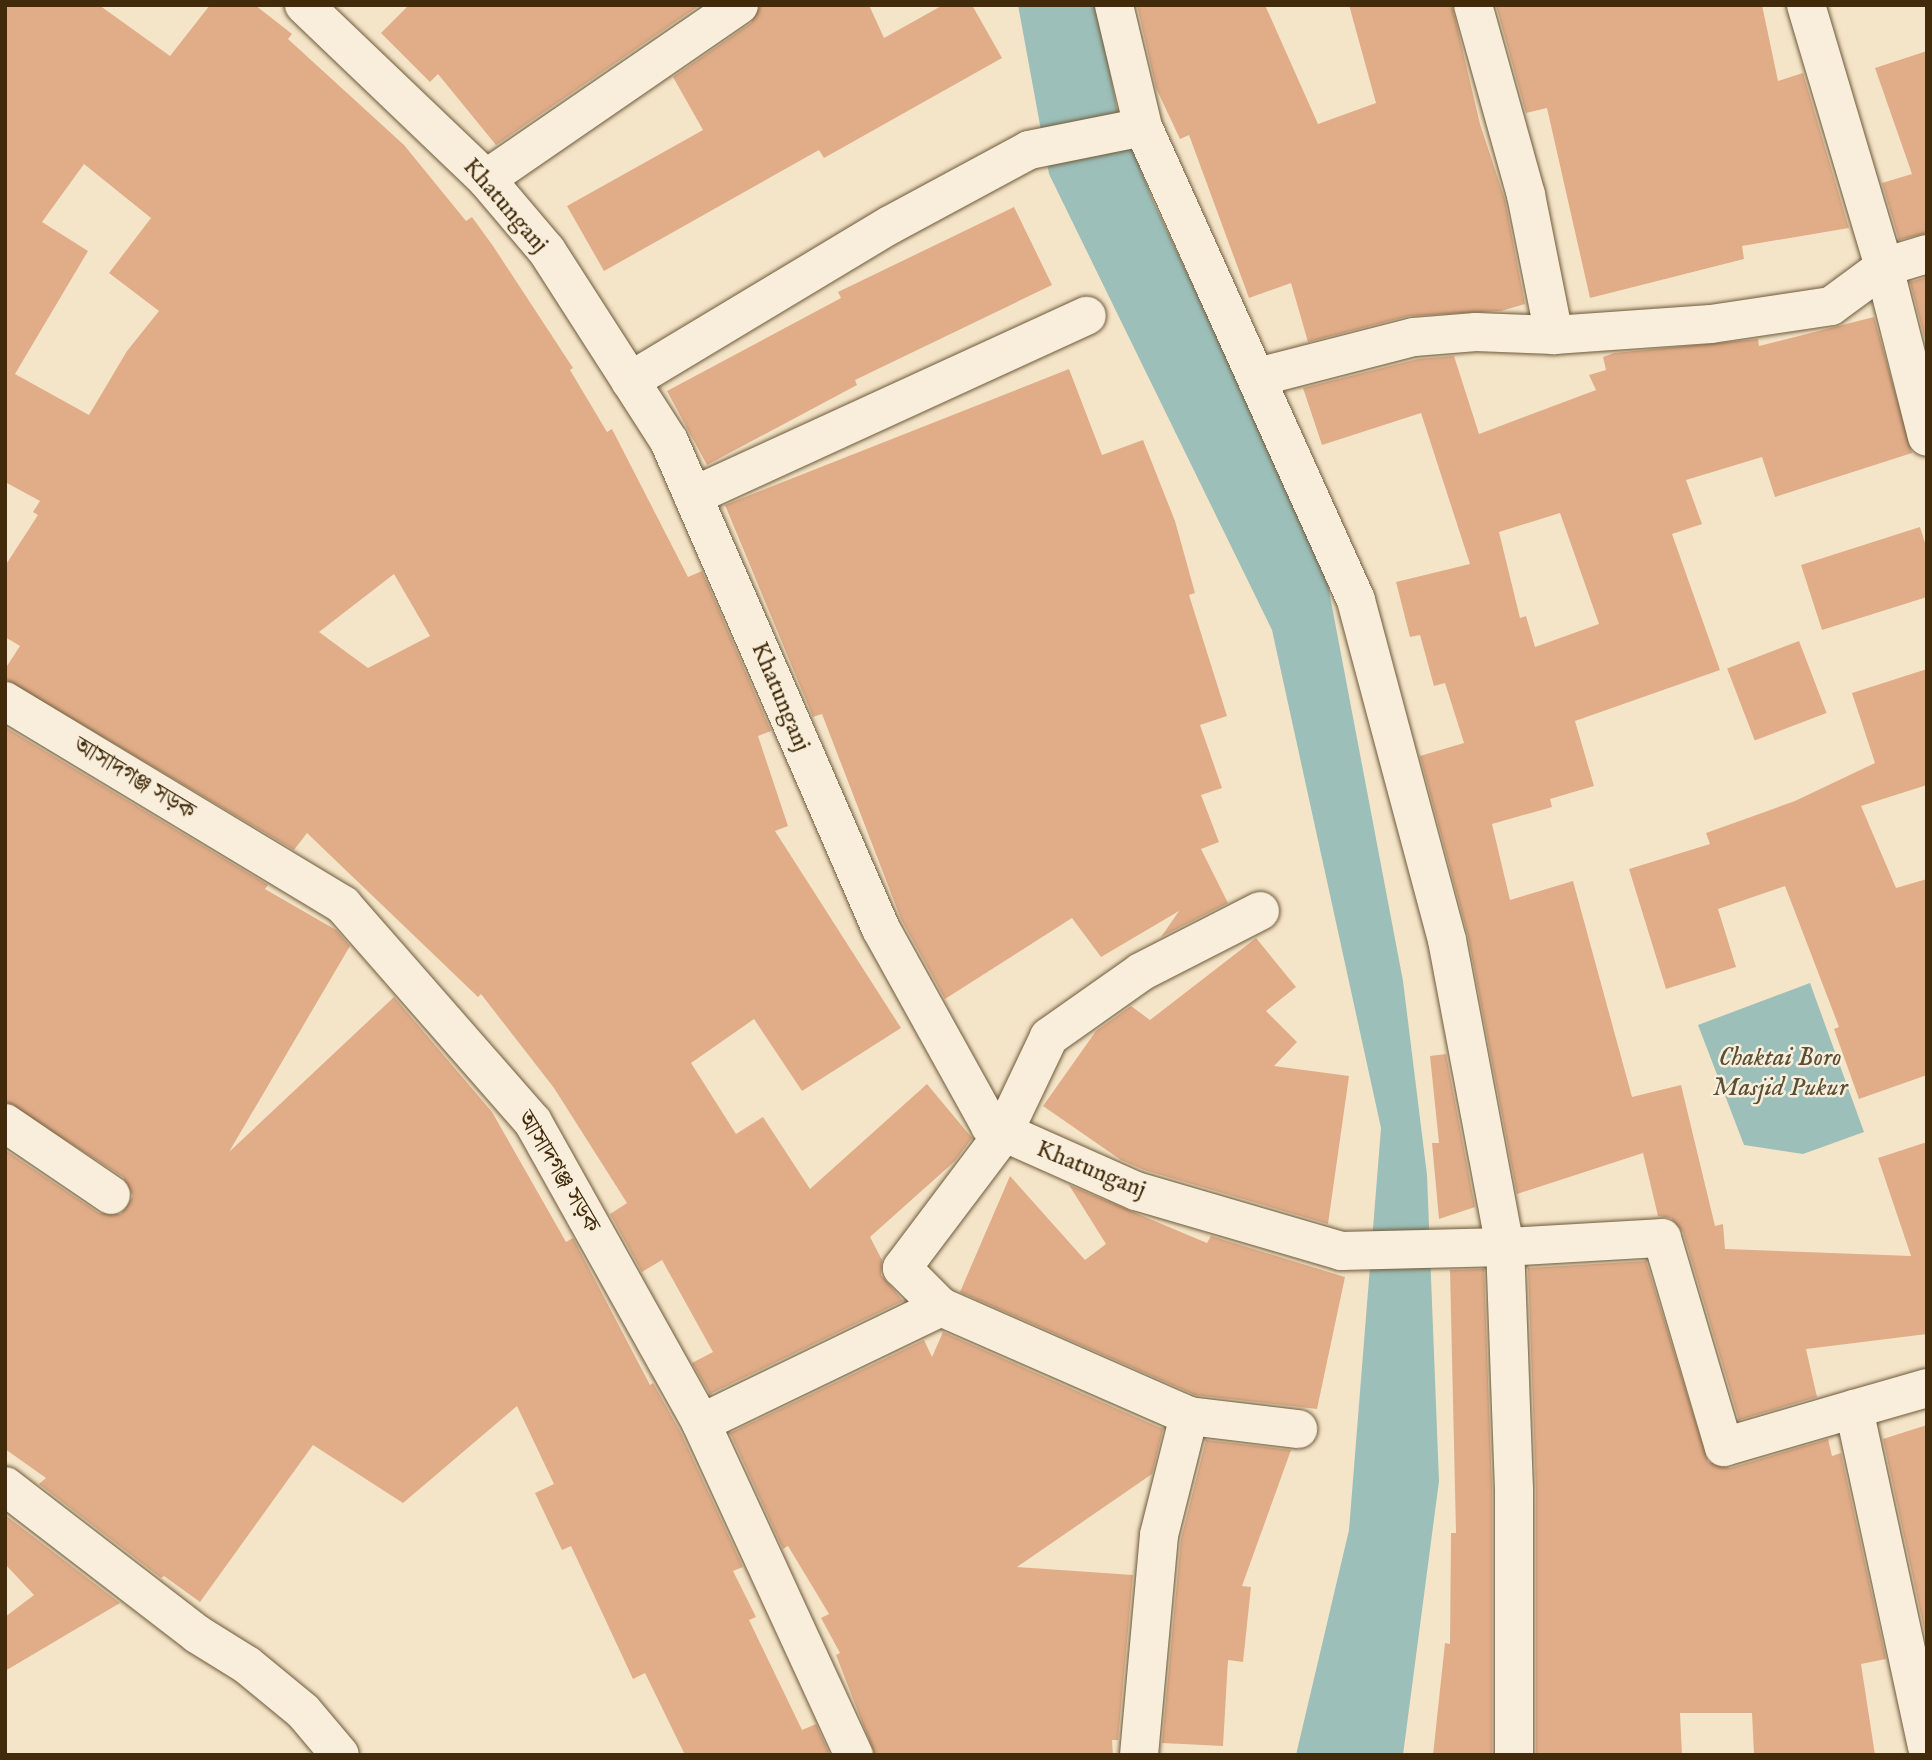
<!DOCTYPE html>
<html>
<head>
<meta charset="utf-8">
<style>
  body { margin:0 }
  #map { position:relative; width:1932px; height:1760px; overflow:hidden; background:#f5e5c8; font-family:"IM FELL English","Noto Serif Bengali",serif }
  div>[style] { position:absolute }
  .water>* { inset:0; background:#9cbfb9 }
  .building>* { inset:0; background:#e1ad89; transform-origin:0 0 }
  .roads { filter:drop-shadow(0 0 2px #6e5a3a) drop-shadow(0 0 2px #6e5a3a) }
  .minor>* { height:38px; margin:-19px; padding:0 19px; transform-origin:19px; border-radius:19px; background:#f8eedb }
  span { translate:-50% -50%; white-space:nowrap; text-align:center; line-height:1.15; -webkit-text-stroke:5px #f8eedb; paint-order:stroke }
  .street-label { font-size:24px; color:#412b0b }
  .water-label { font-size:26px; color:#585036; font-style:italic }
  .frame { position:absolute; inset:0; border:7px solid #412b0b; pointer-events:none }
</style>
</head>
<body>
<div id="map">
  <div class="water">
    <div style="clip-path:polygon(1018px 5px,1097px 5px,1117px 109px,1153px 201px,1323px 559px,1403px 981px,1427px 1175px,1439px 1481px,1403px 1755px,1296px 1755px,1349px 1530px,1381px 1128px,1272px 630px,1049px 174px)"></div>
    <div style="clip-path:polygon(1810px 983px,1864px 1132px,1803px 1154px,1744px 1145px,1698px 1025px)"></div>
  </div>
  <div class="building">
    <div style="clip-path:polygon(evenodd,5px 5px,99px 5px,170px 56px,210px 5px,255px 5px,292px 34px,288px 39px,404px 145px,466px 221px,472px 217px,493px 246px,573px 368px,570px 370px,607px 432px,612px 429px,688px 577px,702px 571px,771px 731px,758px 736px,788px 826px,775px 831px,901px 1028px,802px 1091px,754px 1019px,691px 1063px,736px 1134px,763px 1117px,810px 1189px,927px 1084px,972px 1138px,955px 1161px,870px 1237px,882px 1260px,881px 1275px,903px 1301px,710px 1394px,692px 1363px,713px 1352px,662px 1260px,642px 1272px,610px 1214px,627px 1203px,554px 1088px,481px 994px,478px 997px,307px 833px,294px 850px,5px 679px,5px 669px,20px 646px,5px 637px,5px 566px,38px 515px,33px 512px,40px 501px,5px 482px,5px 5px,84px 164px,151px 218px,109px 273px,159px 311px,127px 351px,89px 415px,15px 374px,88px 251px,42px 222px,84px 164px,5px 5px,394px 574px,430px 636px,368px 668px,319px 632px,394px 574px)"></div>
    <div style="clip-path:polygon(409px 5px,700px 5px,496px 145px,438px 74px,430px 82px,381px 33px)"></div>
    <div style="clip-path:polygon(761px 5px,869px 5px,884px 38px,943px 5px,972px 5px,1002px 58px,824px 158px,819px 150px,604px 271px,567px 206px,703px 130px,673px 77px,751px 23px)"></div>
    <div style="clip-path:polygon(1137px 5px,1265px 5px,1318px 124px,1376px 103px,1349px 5px,1452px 5px,1480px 124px,1505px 200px,1525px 304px,1501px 311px,1409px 316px,1308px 342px,1291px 283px,1249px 298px,1189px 135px,1180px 139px,1156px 88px)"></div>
    <div style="clip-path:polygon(1496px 5px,1762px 5px,1778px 81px,1803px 73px,1849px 228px,1742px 246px,1744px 259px,1590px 298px,1547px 108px,1526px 113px)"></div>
    <div style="clip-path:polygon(1927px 51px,1927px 233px,1899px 240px,1882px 183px,1912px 174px,1875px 68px)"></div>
    <div style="clip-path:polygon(1014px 207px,1052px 285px,855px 380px,857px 385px,707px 465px,667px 391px,841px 298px,838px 292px)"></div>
    <div style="clip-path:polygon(1927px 277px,1927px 347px,1910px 282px)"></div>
    <div style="clip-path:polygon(evenodd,1874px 317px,1912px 453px,1775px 497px,1762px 457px,1686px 480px,1702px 524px,1672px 534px,1720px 670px,1575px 721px,1594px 786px,1550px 799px,1552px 807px,1492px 824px,1510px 900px,1573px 881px,1632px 1097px,1681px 1085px,1715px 1226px,1723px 1224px,1725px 1249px,1911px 1256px,1878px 1158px,1927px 1142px,1927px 1334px,1806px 1349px,1817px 1397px,1739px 1420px,1683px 1232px,1671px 1218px,1658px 1216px,1643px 1153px,1517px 1194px,1468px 936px,1420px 756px,1464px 743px,1445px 683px,1434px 686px,1420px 635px,1410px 637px,1396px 582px,1470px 564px,1421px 413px,1322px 445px,1303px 388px,1418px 359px,1454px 356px,1479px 434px,1596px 390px,1589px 375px,1606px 370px,1603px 357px,1614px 353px,1758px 339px,1759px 346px,1874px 317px,1560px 513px,1599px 624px,1535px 647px,1526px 616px,1520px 618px,1499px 532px,1560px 513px)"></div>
    <div style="clip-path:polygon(1069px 369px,1102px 455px,1143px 440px,1175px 521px,1195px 593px,1189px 595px,1227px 716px,1200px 725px,1222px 788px,1201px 795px,1219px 842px,1201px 849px,1228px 903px,1161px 937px,1179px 911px,1101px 957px,1072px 918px,945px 999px,901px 919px,822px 714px,813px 717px,725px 505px)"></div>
    <div style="clip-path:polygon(1920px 527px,1927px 549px,1927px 597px,1822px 630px,1801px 565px)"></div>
    <div style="left:1799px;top:641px;width:77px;height:77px;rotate:69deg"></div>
    <div style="clip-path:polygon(1927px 669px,1927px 785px,1861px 806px,1896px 888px,1927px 879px,1927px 1075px,1859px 1099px,1834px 1029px,1839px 1027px,1785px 886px,1718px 909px,1736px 967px,1666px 989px,1629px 869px,1710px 844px,1706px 833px,1795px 801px,1875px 763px,1852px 693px)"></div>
    <div style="clip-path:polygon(5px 727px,268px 885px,265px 889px,336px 930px,350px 946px,229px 1152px,394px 997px,492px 1112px,566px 1242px,573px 1238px,650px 1385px,653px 1383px,681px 1433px,743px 1567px,733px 1571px,756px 1617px,749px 1620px,802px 1730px,816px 1724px,830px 1755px,685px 1755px,645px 1673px,633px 1679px,571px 1546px,562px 1550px,535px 1493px,554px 1484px,517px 1406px,403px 1503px,313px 1445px,200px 1602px,164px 1576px,161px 1578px,39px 1484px,46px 1478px,5px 1449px,5px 1150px,99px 1213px,121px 1214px,133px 1196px,123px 1177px,5px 1101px)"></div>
    <div style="clip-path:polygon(1256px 938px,1296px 987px,1266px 1011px,1297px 1042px,1274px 1066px,1349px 1076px,1328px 1224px,1144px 1170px,1121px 1160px,1043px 1106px,1096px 1031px,1131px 1006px,1150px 1020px)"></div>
    <div style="clip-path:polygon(1446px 1054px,1475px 1207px,1439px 1219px,1432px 1143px,1439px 1143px,1430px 1056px)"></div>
    <div style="clip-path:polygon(1010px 1176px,1085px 1260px,1106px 1244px,1069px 1185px,1207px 1243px,1211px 1236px,1345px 1277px,1317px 1409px,1195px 1395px,960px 1292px)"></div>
    <div style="clip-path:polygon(1646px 1261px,1708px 1462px,1730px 1468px,1828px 1439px,1832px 1456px,1841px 1453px,1886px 1659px,1861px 1664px,1875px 1755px,1754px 1755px,1752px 1713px,1680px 1713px,1682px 1755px,1536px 1755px,1536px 1489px,1528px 1268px)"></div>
    <div style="clip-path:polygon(1484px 1269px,1492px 1490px,1492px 1755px,1433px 1755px,1445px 1643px,1450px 1644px,1451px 1533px,1456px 1533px,1450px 1270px)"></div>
    <div style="clip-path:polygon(943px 1332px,1163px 1429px,1152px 1474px,1017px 1567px,1133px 1575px,1118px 1740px,1112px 1740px,1113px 1755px,875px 1755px,836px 1655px,840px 1653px,821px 1618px,829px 1614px,788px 1546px,783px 1549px,730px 1433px,924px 1340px,932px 1357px)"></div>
    <div style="clip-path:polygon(1927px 1425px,1927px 1642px,1883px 1439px)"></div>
    <div style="clip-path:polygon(1206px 1440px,1291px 1450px,1242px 1586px,1251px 1587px,1243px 1662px,1228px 1660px,1223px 1746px,1162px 1743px,1181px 1539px)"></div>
    <div style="clip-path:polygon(5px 1515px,120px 1603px,5px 1671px,5px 1617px,34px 1595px,5px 1564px)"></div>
  </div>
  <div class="roads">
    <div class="minor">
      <div style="left:304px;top:5px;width:252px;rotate:43.7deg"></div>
      <div style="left:486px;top:179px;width:94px;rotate:49.7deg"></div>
      <div style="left:547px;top:251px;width:226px;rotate:57.3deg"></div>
      <div style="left:669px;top:441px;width:532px;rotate:66.52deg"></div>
      <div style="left:881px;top:929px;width:225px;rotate:61deg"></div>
      <div style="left:990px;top:1126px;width:160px;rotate:24deg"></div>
      <div style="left:1136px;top:1191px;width:214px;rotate:16.3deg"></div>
      <div style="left:1341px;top:1251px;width:164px;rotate:-1.4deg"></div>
      <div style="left:1505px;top:1247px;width:312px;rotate:-100.7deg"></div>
      <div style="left:1447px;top:940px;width:352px;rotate:-105deg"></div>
      <div style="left:1356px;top:600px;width:519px;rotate:-114.24deg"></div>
      <div style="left:1143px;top:127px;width:125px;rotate:-103.4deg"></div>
      <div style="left:1473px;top:5px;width:197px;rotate:74.4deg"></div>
      <div style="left:1526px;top:195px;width:143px;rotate:78.7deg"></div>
      <div style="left:1554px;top:335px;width:157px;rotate:-4deg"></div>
      <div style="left:1711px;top:324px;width:121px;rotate:-8.5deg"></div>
      <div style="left:1831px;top:306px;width:66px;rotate:-36.3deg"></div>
      <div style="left:1884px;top:267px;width:45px;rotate:-16.8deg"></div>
      <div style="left:1806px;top:5px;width:273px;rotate:73.4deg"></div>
      <div style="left:1884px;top:267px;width:175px;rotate:75.8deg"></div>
      <div style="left:486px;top:179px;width:307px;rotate:-34.5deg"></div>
      <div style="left:1258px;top:377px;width:161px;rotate:-14.4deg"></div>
      <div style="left:1414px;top:337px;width:62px;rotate:-4.6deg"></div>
      <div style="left:1476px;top:332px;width:78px;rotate:2.2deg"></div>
      <div style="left:630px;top:381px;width:303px;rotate:-31deg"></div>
      <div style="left:890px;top:225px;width:158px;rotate:-28.3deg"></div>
      <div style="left:1029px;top:150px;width:116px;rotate:-11.4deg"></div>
      <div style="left:693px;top:496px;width:433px;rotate:-24.6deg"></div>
      <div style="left:5px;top:701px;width:395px;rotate:31.1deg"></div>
      <div style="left:343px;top:905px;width:288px;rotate:48.8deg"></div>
      <div style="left:533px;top:1122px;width:345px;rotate:60.8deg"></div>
      <div style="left:701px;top:1423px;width:366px;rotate:65.3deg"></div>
      <div style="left:1260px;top:911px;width:134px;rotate:152.9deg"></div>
      <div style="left:1141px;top:972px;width:113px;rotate:144.8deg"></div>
      <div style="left:1049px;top:1037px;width:107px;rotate:115.4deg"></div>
      <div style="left:1003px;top:1134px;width:168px;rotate:127deg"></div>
      <div style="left:902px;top:1268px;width:55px;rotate:45deg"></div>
      <div style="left:941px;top:1307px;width:271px;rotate:23.7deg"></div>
      <div style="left:1189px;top:1416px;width:110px;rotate:6.8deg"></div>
      <div style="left:5px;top:1123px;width:128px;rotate:34.2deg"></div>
      <div style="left:1927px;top:1388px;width:76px;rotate:164deg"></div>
      <div style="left:1854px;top:1409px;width:345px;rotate:77.8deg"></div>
      <div style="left:701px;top:1423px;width:267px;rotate:-25.8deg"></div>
      <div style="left:5px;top:1486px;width:242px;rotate:37.6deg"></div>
      <div style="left:197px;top:1634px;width:59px;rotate:31.8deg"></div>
      <div style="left:247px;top:1665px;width:72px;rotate:39.4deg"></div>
      <div style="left:303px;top:1711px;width:57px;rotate:49.9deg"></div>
      <div style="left:1139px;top:1755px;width:221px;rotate:-84.8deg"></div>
      <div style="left:1159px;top:1535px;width:123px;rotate:-75.9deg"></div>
      <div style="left:1514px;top:1755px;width:265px;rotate:-90deg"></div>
      <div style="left:1514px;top:1490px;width:243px;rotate:-92.1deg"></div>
      <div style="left:1505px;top:1247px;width:157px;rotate:-3.3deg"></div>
      <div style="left:1662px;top:1238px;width:218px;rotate:73.5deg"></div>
      <div style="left:1724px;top:1447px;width:135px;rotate:-16.3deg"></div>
    </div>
  </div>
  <div class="street-label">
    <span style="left:505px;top:206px;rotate:49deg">Khatunganj</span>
    <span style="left:780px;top:697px;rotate:67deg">Khatunganj</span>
    <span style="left:134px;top:779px;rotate:31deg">আসাদগঞ্জ সড়ক</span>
    <span style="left:1091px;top:1170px;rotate:22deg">Khatunganj</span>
    <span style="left:558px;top:1172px;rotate:59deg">আসাদগঞ্জ সড়ক</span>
  </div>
  <div class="water-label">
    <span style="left:1780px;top:1073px">Chaktai Boro<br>Masjid Pukur</span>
  </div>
  <div class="frame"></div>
</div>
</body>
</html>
